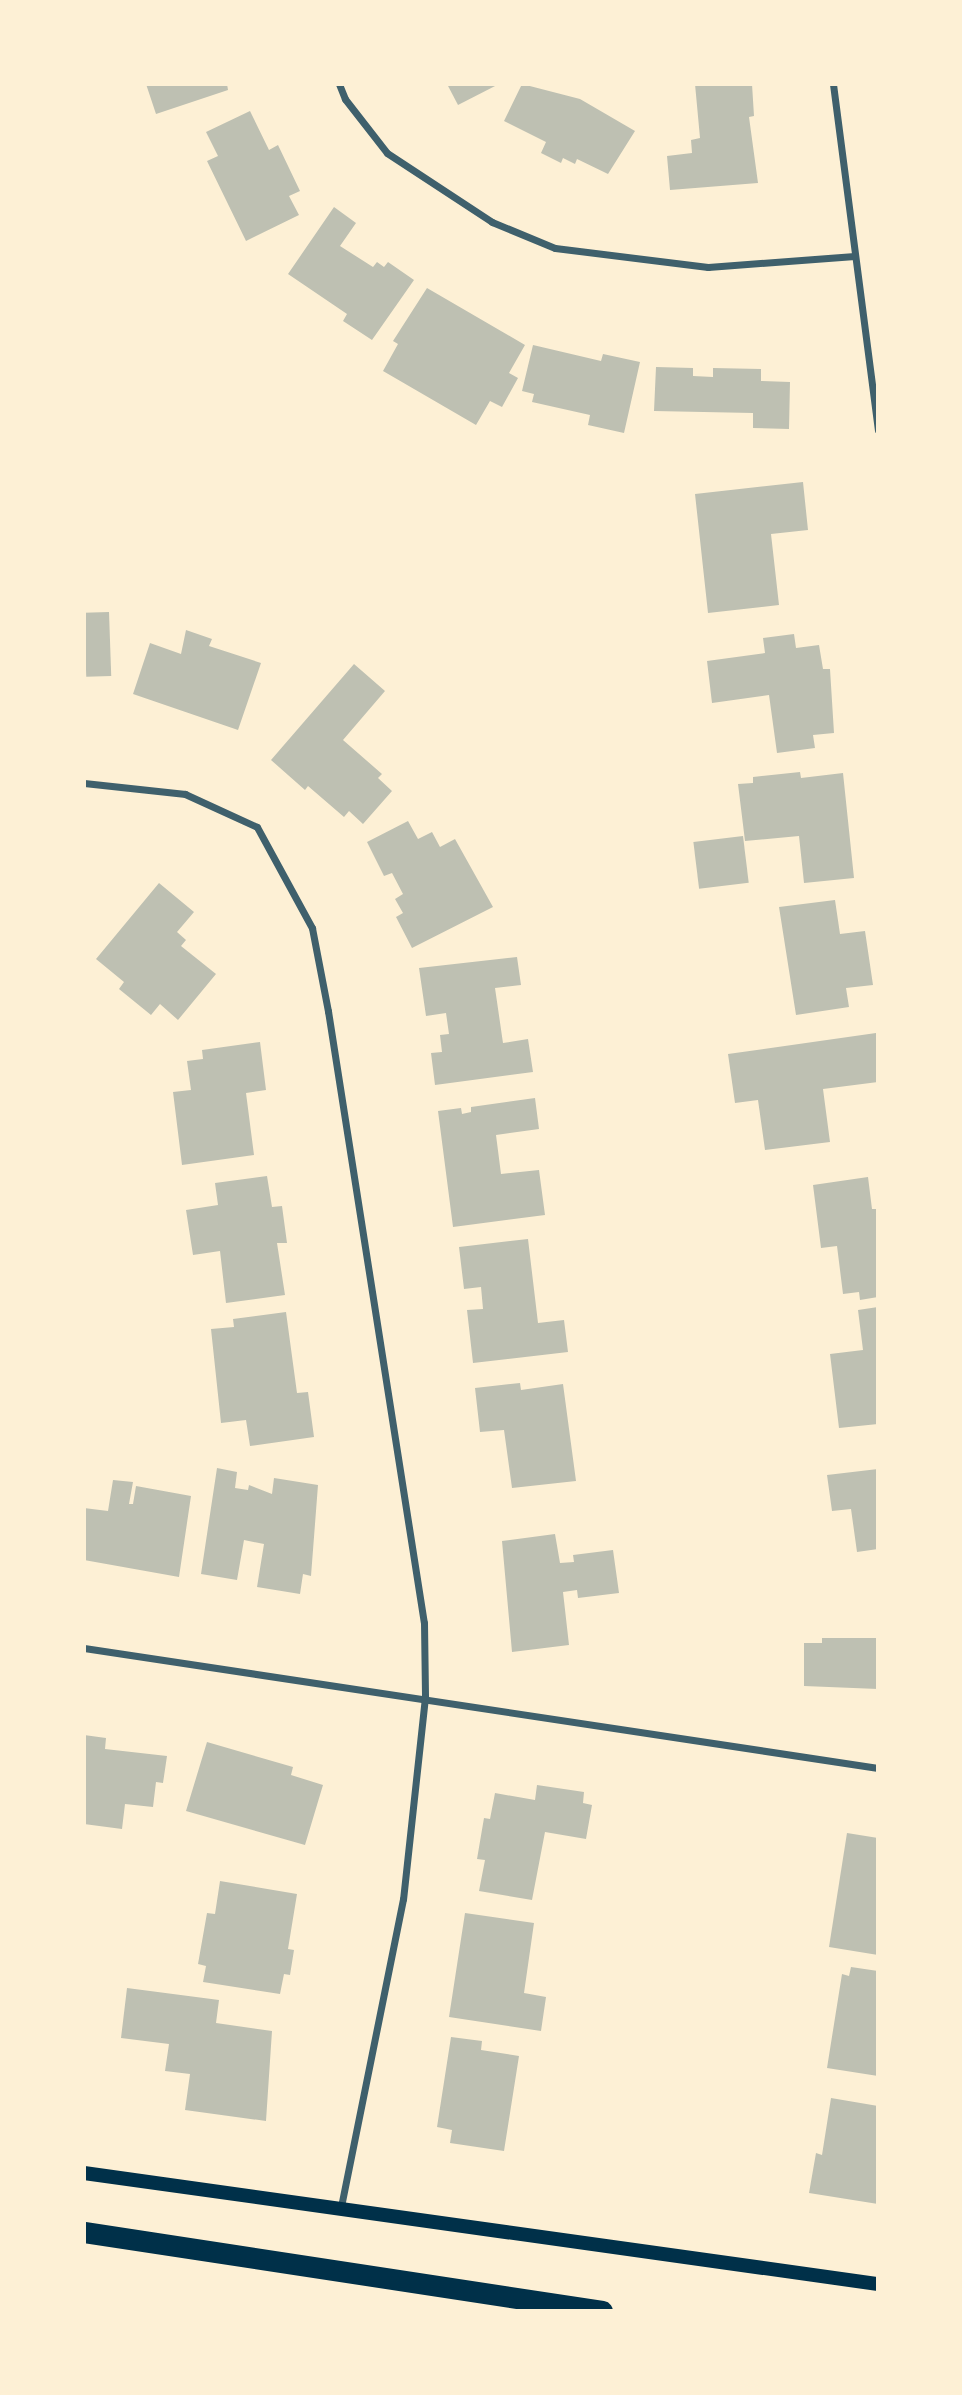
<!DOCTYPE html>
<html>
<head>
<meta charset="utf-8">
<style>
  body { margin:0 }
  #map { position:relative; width:962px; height:2395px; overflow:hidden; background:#fdf0d5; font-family:"Roboto Condensed",sans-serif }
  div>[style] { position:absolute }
  .building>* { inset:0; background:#bec0b2; transform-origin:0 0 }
  .minor>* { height:7px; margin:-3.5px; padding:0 3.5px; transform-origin:3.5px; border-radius:3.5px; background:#3f606c }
  .secondary>* { height:14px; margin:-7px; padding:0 7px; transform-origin:7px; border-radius:7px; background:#003049 }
  .motorway>* { height:21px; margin:-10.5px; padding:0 10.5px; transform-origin:10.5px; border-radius:10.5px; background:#003049 }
  span { translate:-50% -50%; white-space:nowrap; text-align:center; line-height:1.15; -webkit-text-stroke:5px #fdf0d5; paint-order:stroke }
  .frame { position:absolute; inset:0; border:86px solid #fdf0d5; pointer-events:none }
</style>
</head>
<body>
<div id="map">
  <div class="building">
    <div style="clip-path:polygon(146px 84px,227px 84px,228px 90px,156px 114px)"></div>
    <div style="clip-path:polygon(447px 84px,499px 84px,458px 105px)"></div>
    <div style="clip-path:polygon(522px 84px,580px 99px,635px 131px,608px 174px,577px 159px,575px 164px,563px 158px,561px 163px,541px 153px,546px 142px,504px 121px)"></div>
    <div style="clip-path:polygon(695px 84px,752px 84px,754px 116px,749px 117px,758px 183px,670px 190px,667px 156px,692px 153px,691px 140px,700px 138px)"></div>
    <div style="clip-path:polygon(250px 111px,269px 150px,278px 145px,300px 191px,289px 196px,299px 215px,246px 241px,207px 161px,218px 156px,206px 132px)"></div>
    <div style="clip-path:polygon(334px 207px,356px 223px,340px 246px,373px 267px,377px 262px,384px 267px,388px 262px,414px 280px,372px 340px,343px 321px,347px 314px,288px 274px)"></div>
    <div style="clip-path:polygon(427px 288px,525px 345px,509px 373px,518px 378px,502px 407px,490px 401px,476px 425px,383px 371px,398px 344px,393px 341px)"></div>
    <div style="clip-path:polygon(533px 345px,601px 361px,603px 354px,640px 362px,624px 433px,588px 425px,590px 415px,532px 402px,534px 394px,522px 391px)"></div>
    <div style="clip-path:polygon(656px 367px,693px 368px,693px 376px,713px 377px,713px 368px,761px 369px,761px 381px,790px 382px,789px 429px,753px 428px,753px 413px,654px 411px)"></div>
    <div style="clip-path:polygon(803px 482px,808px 530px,771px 534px,779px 605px,708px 613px,695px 494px)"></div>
    <div style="left:109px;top:612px;width:64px;height:25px;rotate:88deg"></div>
    <div style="clip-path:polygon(186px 630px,212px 639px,209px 646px,261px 663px,238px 730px,133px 694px,150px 643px,181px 654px)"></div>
    <div style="clip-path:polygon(794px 634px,796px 648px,819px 645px,823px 669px,830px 669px,834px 733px,813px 735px,815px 748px,777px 753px,769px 695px,712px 703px,707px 661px,765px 653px,763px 638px)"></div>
    <div style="clip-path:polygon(354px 664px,385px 691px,343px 740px,382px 774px,378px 778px,392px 791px,363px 824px,349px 811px,344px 817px,308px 786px,305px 790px,271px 760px)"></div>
    <div style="clip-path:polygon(800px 772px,801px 778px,843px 773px,854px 878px,804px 883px,799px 836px,745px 841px,738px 784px,753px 783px,753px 777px)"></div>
    <div style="clip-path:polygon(408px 821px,418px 839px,432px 832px,440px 847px,455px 839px,493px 907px,412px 948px,396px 917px,403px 913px,395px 899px,403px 894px,392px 873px,384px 876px,367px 842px)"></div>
    <div style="left:743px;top:836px;width:47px;height:50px;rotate:83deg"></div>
    <div style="clip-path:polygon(159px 883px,194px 912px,177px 932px,186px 940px,181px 946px,216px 974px,178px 1020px,160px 1004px,151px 1015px,119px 989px,124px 982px,96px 959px)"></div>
    <div style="clip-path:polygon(835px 900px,840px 934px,865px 931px,873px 985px,846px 988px,849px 1007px,796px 1015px,779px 907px)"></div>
    <div style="clip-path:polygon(517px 957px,521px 985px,495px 988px,503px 1043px,528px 1039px,533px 1072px,435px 1085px,431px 1053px,442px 1052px,440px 1035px,449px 1034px,446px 1013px,426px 1016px,419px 968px)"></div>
    <div style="clip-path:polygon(876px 1033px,878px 1082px,823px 1089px,830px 1142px,765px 1150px,758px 1100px,735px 1103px,728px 1054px)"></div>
    <div style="clip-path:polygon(260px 1042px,266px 1090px,246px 1093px,254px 1155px,182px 1165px,173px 1092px,191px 1090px,187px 1061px,203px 1059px,202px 1050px)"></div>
    <div style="clip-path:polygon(535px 1098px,539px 1129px,496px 1135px,501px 1174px,539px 1170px,545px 1215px,453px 1227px,438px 1111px,461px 1108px,462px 1114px,471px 1112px,471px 1107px)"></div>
    <div style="clip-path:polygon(267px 1176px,272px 1207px,282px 1206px,287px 1243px,277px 1243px,285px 1295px,226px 1303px,220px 1251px,193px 1255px,186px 1210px,218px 1205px,215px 1183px)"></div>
    <div style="clip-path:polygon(868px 1177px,872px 1209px,878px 1209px,878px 1297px,860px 1300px,859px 1292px,843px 1294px,837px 1246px,821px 1248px,813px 1185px)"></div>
    <div style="clip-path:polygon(528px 1239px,538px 1323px,564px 1320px,568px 1352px,473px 1363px,467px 1310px,483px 1309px,481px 1287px,464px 1289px,459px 1247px)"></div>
    <div style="clip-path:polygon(878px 1307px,878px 1424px,839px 1428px,830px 1354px,863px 1350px,858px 1310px)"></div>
    <div style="clip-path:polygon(286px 1312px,297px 1393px,308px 1392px,314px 1437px,250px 1446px,246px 1420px,221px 1423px,211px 1329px,234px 1327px,233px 1319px)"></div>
    <div style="clip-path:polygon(520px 1383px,521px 1390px,563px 1384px,576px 1481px,512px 1488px,504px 1430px,480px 1432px,475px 1388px)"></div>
    <div style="clip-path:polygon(217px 1468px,237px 1472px,235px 1488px,248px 1490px,249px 1485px,272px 1494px,274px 1478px,318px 1485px,311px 1576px,303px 1574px,300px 1594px,257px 1587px,264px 1544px,244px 1540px,237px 1580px,201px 1574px)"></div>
    <div style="clip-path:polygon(878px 1469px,878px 1549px,857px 1552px,851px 1509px,832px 1511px,827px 1475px)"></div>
    <div style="clip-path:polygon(113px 1480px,133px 1482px,129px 1504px,133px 1504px,136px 1486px,191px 1496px,179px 1577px,84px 1560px,84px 1508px,108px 1511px)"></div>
    <div style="clip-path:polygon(555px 1534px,560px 1563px,574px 1562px,573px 1555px,613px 1550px,619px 1593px,578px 1598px,577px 1590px,563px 1592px,569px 1645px,512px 1652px,502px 1541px)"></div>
    <div style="clip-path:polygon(822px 1638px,878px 1638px,878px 1689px,804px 1686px,804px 1643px,822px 1643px)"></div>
    <div style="clip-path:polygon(84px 1735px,106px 1738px,105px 1749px,167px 1756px,163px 1783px,156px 1782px,153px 1807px,125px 1804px,122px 1829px,84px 1824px)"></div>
    <div style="clip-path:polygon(207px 1742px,293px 1767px,291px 1775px,323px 1785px,305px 1845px,186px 1811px)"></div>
    <div style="clip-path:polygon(537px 1785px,584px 1792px,583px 1803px,592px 1805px,586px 1839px,545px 1832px,532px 1900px,479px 1891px,485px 1860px,477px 1859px,484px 1818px,490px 1819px,495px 1793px,535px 1800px)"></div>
    <div style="clip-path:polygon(847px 1833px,878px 1838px,878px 1955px,829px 1947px)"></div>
    <div style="clip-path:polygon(220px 1881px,297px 1894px,288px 1949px,294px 1950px,290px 1975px,284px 1974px,280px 1994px,203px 1982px,206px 1966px,198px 1964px,207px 1913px,215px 1914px)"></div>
    <div style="clip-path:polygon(465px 1913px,534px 1923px,524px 1993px,546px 1997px,541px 2031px,449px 2017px)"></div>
    <div style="clip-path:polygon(851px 1967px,878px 1971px,878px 2076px,827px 2068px,842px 1974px,849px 1976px)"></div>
    <div style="clip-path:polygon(127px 1988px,219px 2000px,216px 2023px,272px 2031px,266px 2121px,185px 2110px,190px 2074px,165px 2071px,169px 2044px,121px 2038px)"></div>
    <div style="clip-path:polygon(451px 2037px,482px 2041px,481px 2050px,519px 2056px,504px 2151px,450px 2143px,452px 2130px,437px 2127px)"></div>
    <div style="clip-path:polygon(831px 2098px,878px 2106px,878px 2204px,809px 2193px,816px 2153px,822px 2155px)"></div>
  </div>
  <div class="minor">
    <div style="left:339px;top:84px;width:16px;rotate:68deg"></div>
    <div style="left:345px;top:99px;width:68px;rotate:52.1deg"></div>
    <div style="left:387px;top:153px;width:126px;rotate:33.3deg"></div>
    <div style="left:492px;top:222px;width:68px;rotate:22.4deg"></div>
    <div style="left:555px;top:248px;width:154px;rotate:7.1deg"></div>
    <div style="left:708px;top:267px;width:147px;rotate:-4.3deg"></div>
    <div style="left:833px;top:84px;width:349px;rotate:82.6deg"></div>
    <div style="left:84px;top:783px;width:102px;rotate:6.2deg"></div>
    <div style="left:185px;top:794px;width:79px;rotate:24.6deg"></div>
    <div style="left:257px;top:827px;width:115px;rotate:61.4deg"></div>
    <div style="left:312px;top:928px;width:85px;rotate:79.1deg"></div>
    <div style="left:328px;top:1011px;width:619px;rotate:81.09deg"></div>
    <div style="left:424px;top:1623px;width:74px;rotate:89.2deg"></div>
    <div style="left:425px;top:1697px;width:203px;rotate:96.2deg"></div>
    <div style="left:403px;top:1899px;width:313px;rotate:101.4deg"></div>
    <div style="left:84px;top:1648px;width:803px;rotate:8.59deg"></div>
  </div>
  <div class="secondary">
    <div style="left:84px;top:2173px;width:802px;rotate:7.96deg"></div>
  </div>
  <div class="motorway">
    <div style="left:84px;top:2232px;width:524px;rotate:8.67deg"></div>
  </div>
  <div class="frame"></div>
</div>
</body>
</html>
